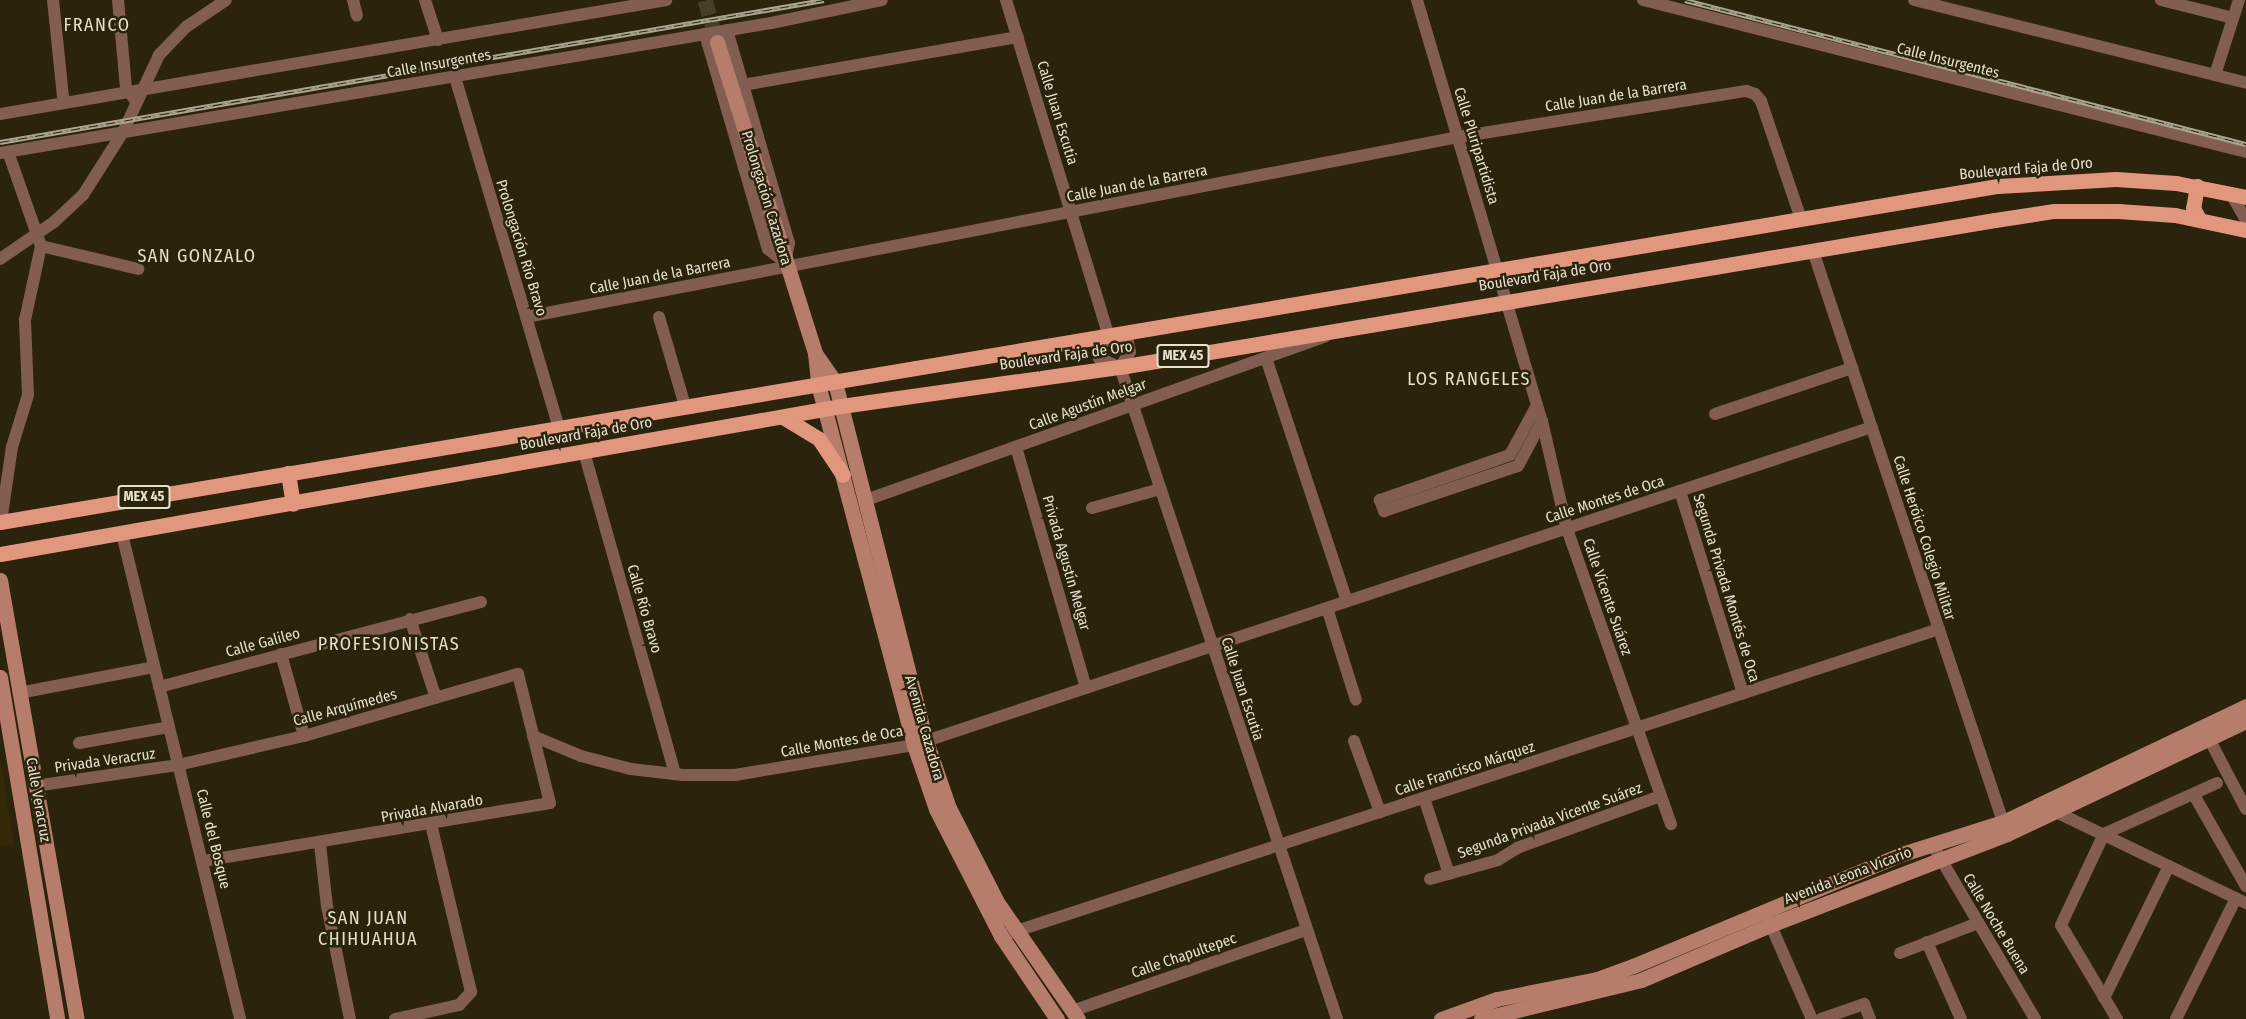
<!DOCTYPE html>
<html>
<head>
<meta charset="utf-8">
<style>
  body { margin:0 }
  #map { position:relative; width:2246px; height:1019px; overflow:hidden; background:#2b230b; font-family:"Fira Sans Condensed",sans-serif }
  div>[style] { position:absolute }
  .built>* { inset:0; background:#342a09 }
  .secondary-tunnel>* { height:15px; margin-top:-7.5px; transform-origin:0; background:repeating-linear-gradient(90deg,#473f29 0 15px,transparent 0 23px) }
  .street>* { height:12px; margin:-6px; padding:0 6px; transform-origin:6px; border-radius:6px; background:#825d52 }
  .secondary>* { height:15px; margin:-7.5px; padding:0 7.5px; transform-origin:7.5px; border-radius:7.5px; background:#b77d6b }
  .primary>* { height:15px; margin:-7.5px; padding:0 7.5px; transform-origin:7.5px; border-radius:7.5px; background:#e1967e }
  .rail>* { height:5px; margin-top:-2.5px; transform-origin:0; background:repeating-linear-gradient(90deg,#2b230b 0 9px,#aba594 0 18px); box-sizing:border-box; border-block:2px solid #aba594 }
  span { translate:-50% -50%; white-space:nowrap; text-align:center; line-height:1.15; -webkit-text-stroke:5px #2b230b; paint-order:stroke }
  .shield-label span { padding:2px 4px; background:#2b230b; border:2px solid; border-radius:4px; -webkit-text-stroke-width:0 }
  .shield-label { font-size:14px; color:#e5e0d2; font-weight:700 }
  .street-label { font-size:15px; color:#e5e0d2 }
  .quarter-label { font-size:18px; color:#e5e0d2; letter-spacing:1.5px }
</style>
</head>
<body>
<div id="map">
  <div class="built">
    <div style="clip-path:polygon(0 756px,14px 844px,0 846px)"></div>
  </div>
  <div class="secondary-tunnel">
    <div style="left:705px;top:0;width:44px;rotate:74.1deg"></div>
  </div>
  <div class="street">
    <div style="left:53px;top:0;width:97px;rotate:84.1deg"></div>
    <div style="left:118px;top:0;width:88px;rotate:84.8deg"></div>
    <div style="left:126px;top:88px;width:15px;rotate:53deg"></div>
    <div style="left:353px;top:0;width:16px;rotate:76deg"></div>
    <div style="left:425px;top:0;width:42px;rotate:72deg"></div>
    <div style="left:1006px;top:0;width:351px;rotate:73deg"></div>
    <div style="left:1417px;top:0;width:439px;rotate:73.5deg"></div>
    <div style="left:1542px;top:421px;width:111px;rotate:77deg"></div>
    <div style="left:1567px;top:529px;width:313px;rotate:70.6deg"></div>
    <div style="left:1643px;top:0;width:622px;rotate:14.15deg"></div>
    <div style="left:1914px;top:0;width:342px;rotate:14deg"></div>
    <div style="left:2161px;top:0;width:74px;rotate:14deg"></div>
    <div style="left:727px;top:30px;width:222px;rotate:73.8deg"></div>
    <div style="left:789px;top:243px;width:16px;rotate:101deg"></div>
    <div style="left:705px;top:34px;width:224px;rotate:73.7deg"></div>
    <div style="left:768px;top:249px;width:23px;rotate:38deg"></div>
    <div style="left:2215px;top:75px;width:79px;rotate:-72.3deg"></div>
    <div style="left:455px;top:77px;width:366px;rotate:73.5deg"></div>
    <div style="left:743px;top:85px;width:279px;rotate:-9.9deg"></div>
    <div style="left:0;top:114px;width:676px;rotate:-9.71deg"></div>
    <div style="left:0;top:153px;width:782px;rotate:-9.57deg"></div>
    <div style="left:771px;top:23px;width:113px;rotate:-11.7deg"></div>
    <div style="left:2231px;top:194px;width:30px;rotate:60deg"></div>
    <div style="left:41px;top:246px;width:100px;rotate:13.3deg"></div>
    <div style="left:1813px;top:251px;width:611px;rotate:71.59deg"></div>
    <div style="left:0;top:259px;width:65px;rotate:-34.4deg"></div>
    <div style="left:54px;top:222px;width:40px;rotate:-43deg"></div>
    <div style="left:83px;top:195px;width:75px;rotate:-57.6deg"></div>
    <div style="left:123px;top:132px;width:85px;rotate:-64.9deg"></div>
    <div style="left:159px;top:55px;width:39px;rotate:-46deg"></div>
    <div style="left:186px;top:27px;width:48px;rotate:-34deg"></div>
    <div style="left:526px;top:317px;width:949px;rotate:-10.93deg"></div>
    <div style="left:1458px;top:137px;width:292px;rotate:-9.1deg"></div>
    <div style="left:1746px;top:91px;width:9px;rotate:18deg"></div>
    <div style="left:1755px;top:94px;width:9px;rotate:49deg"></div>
    <div style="left:1761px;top:101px;width:125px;rotate:71.3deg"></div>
    <div style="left:659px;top:317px;width:93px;rotate:73.7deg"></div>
    <div style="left:1109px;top:336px;width:17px;rotate:130deg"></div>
    <div style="left:1098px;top:349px;width:9px;rotate:84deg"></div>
    <div style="left:1099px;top:358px;width:20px;rotate:24deg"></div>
    <div style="left:1111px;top:336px;width:18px;rotate:19deg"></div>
    <div style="left:1128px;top:342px;width:10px;rotate:79deg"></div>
    <div style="left:1130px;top:352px;width:18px;rotate:124deg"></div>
    <div style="left:1266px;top:358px;width:256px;rotate:71.6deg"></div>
    <div style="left:1120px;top:367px;width:687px;rotate:71.59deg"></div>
    <div style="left:1537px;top:405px;width:57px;rotate:118.4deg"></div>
    <div style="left:1510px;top:455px;width:138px;rotate:160.9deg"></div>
    <div style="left:1380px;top:500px;width:12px;rotate:70deg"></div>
    <div style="left:1384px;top:511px;width:141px;rotate:-18.6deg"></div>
    <div style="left:1518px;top:466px;width:51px;rotate:-61.9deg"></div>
    <div style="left:1715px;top:414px;width:145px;rotate:-18.6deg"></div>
    <div style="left:1016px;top:447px;width:251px;rotate:73.8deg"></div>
    <div style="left:584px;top:452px;width:335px;rotate:74.2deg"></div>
    <div style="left:1680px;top:491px;width:212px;rotate:72.7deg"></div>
    <div style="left:866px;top:500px;width:487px;rotate:-19.6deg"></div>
    <div style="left:1092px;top:508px;width:71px;rotate:-15.6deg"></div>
    <div style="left:1px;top:522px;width:76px;rotate:-81.7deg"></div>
    <div style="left:12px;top:447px;width:54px;rotate:-72.9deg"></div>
    <div style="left:28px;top:395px;width:75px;rotate:-92.3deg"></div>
    <div style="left:25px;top:320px;width:76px;rotate:-77.8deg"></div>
    <div style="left:41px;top:246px;width:100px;rotate:-109.3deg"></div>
    <div style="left:122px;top:534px;width:499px;rotate:76.3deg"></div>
    <div style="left:1327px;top:608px;width:96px;rotate:72.5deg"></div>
    <div style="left:410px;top:619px;width:83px;rotate:71.8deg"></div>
    <div style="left:281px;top:654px;width:85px;rotate:74.3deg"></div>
    <div style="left:159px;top:687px;width:333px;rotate:-14.8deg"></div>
    <div style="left:19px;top:693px;width:137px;rotate:-10.9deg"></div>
    <div style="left:2205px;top:731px;width:88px;rotate:62.3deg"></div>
    <div style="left:533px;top:736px;width:52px;rotate:22.6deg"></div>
    <div style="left:581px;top:756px;width:52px;rotate:14.6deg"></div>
    <div style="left:631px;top:769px;width:52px;rotate:6.6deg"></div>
    <div style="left:683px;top:775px;width:52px"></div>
    <div style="left:735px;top:775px;width:181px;rotate:-9.5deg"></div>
    <div style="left:914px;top:745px;width:1009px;rotate:-18.36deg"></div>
    <div style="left:1354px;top:741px;width:76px;rotate:69.9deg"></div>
    <div style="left:79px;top:743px;width:91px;rotate:-10.1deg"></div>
    <div style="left:35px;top:786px;width:145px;rotate:-8.4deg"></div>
    <div style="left:178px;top:765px;width:129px;rotate:-13deg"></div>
    <div style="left:304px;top:736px;width:223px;rotate:-16.2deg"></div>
    <div style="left:518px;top:674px;width:133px;rotate:76.1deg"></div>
    <div style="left:550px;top:803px;width:352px;rotate:170.5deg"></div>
    <div style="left:2194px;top:795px;width:105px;rotate:60.3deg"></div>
    <div style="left:1424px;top:798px;width:80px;rotate:71.8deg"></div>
    <div style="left:2056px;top:812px;width:211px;rotate:25.6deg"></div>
    <div style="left:320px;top:844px;width:62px;rotate:83.6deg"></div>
    <div style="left:327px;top:906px;width:115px;rotate:78.5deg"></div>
    <div style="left:1932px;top:844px;width:203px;rotate:59.5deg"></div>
    <div style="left:1430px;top:879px;width:71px;rotate:-15.6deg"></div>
    <div style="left:1498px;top:860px;width:22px;rotate:-32deg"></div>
    <div style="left:1517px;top:848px;width:153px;rotate:-19.9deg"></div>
    <div style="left:1768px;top:919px;width:109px;rotate:66.3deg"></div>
    <div style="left:1001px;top:936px;width:987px;rotate:-18.12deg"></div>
    <div style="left:1927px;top:942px;width:84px;rotate:66.2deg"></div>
    <div style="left:1900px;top:953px;width:84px;rotate:-21deg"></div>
    <div style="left:2104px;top:998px;width:147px;rotate:-63.8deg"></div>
    <div style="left:1072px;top:1011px;width:248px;rotate:-19.1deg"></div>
    <div style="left:395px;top:1019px;width:66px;rotate:-12.3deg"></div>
    <div style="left:459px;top:1005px;width:18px;rotate:-47deg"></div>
    <div style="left:471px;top:992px;width:173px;rotate:-103.4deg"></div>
    <div style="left:1821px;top:1019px;width:46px;rotate:-19.2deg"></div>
    <div style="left:1864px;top:1004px;width:16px;rotate:68deg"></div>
    <div style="left:2117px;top:1019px;width:109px;rotate:-120.8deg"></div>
    <div style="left:2061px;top:925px;width:101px;rotate:-64.7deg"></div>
    <div style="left:2104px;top:834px;width:124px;rotate:-24.3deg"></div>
    <div style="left:2176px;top:1019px;width:135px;rotate:-63.6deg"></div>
  </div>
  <div class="secondary">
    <div style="left:717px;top:42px;width:326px;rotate:72.5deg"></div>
    <div style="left:815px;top:353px;width:31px;rotate:84deg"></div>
    <div style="left:818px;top:384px;width:374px;rotate:75.1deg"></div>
    <div style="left:914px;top:745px;width:68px;rotate:71deg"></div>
    <div style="left:936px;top:809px;width:143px;rotate:62.9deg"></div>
    <div style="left:1001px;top:936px;width:100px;rotate:56deg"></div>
    <div style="left:817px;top:356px;width:32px;rotate:55deg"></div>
    <div style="left:835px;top:382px;width:370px;rotate:75.8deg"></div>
    <div style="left:926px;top:741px;width:71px;rotate:71.1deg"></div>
    <div style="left:949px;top:808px;width:106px;rotate:62.9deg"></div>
    <div style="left:997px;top:902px;width:142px;rotate:55.3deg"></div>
    <div style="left:0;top:580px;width:446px;rotate:80.1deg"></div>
    <div style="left:0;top:677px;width:347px;rotate:80.5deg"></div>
    <div style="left:1441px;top:1019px;width:59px;rotate:-19.7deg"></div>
    <div style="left:1497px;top:999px;width:102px;rotate:-11.3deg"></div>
    <div style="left:1597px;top:979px;width:38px;rotate:-20deg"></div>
    <div style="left:1633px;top:966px;width:291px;rotate:-22.6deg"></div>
    <div style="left:1902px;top:854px;width:106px;rotate:-17.6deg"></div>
    <div style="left:2003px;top:822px;width:269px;rotate:-25.5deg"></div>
    <div style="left:1481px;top:1019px;width:165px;rotate:-13.7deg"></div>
    <div style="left:1641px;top:980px;width:140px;rotate:-23.1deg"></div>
    <div style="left:1770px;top:925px;width:254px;rotate:-21deg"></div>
    <div style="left:2007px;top:834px;width:264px;rotate:-25.3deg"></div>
  </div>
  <div class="primary">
    <div style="left:2197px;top:186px;width:22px;rotate:100deg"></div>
    <div style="left:2193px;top:208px;width:13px;rotate:61deg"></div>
    <div style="left:783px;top:417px;width:42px;rotate:31.4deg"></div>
    <div style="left:819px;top:439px;width:43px;rotate:56.3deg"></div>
    <div style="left:288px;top:473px;width:31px;rotate:81deg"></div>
    <div style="left:0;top:522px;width:2026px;rotate:-9.55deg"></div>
    <div style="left:1998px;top:186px;width:118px;rotate:-3.4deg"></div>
    <div style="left:2116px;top:179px;width:60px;rotate:3.8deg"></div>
    <div style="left:2176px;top:183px;width:71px;rotate:11.3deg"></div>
    <div style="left:0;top:554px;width:854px;rotate:-9.98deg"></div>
    <div style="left:841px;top:406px;width:282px;rotate:-8deg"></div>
    <div style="left:1120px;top:367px;width:887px;rotate:-9.54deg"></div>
    <div style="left:1995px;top:220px;width:60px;rotate:-8.7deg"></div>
    <div style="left:2054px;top:211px;width:64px"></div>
    <div style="left:2118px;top:211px;width:57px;rotate:4deg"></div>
    <div style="left:2175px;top:215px;width:73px;rotate:11.9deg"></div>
  </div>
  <div class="rail">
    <div style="left:1685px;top:0;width:579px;rotate:14.4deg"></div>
    <div style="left:0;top:142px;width:836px;rotate:-9.78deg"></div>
  </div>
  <div class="shield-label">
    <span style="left:1183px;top:356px">MEX 45</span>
    <span style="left:144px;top:497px">MEX 45</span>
  </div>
  <div class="street-label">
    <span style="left:1948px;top:61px;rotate:14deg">Calle Insurgentes</span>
    <span style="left:439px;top:64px;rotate:-10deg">Calle Insurgentes</span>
    <span style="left:1616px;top:96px;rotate:-9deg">Calle Juan de la Barrera</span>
    <span style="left:1057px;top:113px;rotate:73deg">Calle Juan Escutia</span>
    <span style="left:1476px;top:146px;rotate:73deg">Calle Pluripartidista</span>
    <span style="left:2026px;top:169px;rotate:-5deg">Boulevard Faja de Oro</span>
    <span style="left:1137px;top:184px;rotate:-11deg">Calle Juan de la Barrera</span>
    <span style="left:766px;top:198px;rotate:73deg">Prolongación Cazadora</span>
    <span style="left:521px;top:248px;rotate:73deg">Prolongación Río Bravo</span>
    <span style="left:660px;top:276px;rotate:-11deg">Calle Juan de la Barrera</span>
    <span style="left:1545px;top:276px;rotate:-9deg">Boulevard Faja de Oro</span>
    <span style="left:1066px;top:356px;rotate:-8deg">Boulevard Faja de Oro</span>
    <span style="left:1088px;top:405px;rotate:-20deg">Calle Agustín Melgar</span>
    <span style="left:586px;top:434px;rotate:-10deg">Boulevard Faja de Oro</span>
    <span style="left:1605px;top:500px;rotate:-18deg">Calle Montes de Oca</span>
    <span style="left:1924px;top:538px;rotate:72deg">Calle Heróico Colegio Militar</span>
    <span style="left:1066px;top:563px;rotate:74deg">Privada Agustín Melgar</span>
    <span style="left:1726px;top:588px;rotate:73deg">Segunda Privada Montés de Oca</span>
    <span style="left:1607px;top:597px;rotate:71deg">Calle Vicente Suárez</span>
    <span style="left:644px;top:609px;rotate:74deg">Calle Río Bravo</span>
    <span style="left:263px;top:643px;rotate:-15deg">Calle Galileo</span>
    <span style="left:1242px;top:689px;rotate:72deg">Calle Juan Escutia</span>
    <span style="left:345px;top:708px;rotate:-15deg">Calle Arquímedes</span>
    <span style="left:924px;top:728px;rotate:74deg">Avenida Cazadora</span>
    <span style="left:842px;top:742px;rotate:-10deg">Calle Montes de Oca</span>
    <span style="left:105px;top:761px;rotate:-8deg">Privada Veracruz</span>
    <span style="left:1465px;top:769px;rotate:-18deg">Calle Francisco Márquez</span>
    <span style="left:38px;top:800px;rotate:80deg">Calle Veracruz</span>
    <span style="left:432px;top:809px;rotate:-10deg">Privada Alvarado</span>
    <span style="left:1550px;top:821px;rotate:-20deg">Segunda Privada Vicente Suárez</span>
    <span style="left:213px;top:839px;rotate:76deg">Calle del Bosque</span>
    <span style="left:1848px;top:876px;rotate:-21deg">Avenida Leona Vicario</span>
    <span style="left:1996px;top:924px;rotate:59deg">Calle Noche Buena</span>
    <span style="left:1184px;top:956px;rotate:-19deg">Calle Chapultepec</span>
  </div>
  <div class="quarter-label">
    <span style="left:97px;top:25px">FRANCO</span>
    <span style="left:197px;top:256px">SAN GONZALO</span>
    <span style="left:1469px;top:379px">LOS RANGELES</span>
    <span style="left:389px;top:644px">PROFESIONISTAS</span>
    <span style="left:368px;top:929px">SAN JUAN<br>CHIHUAHUA</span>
  </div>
</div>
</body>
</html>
